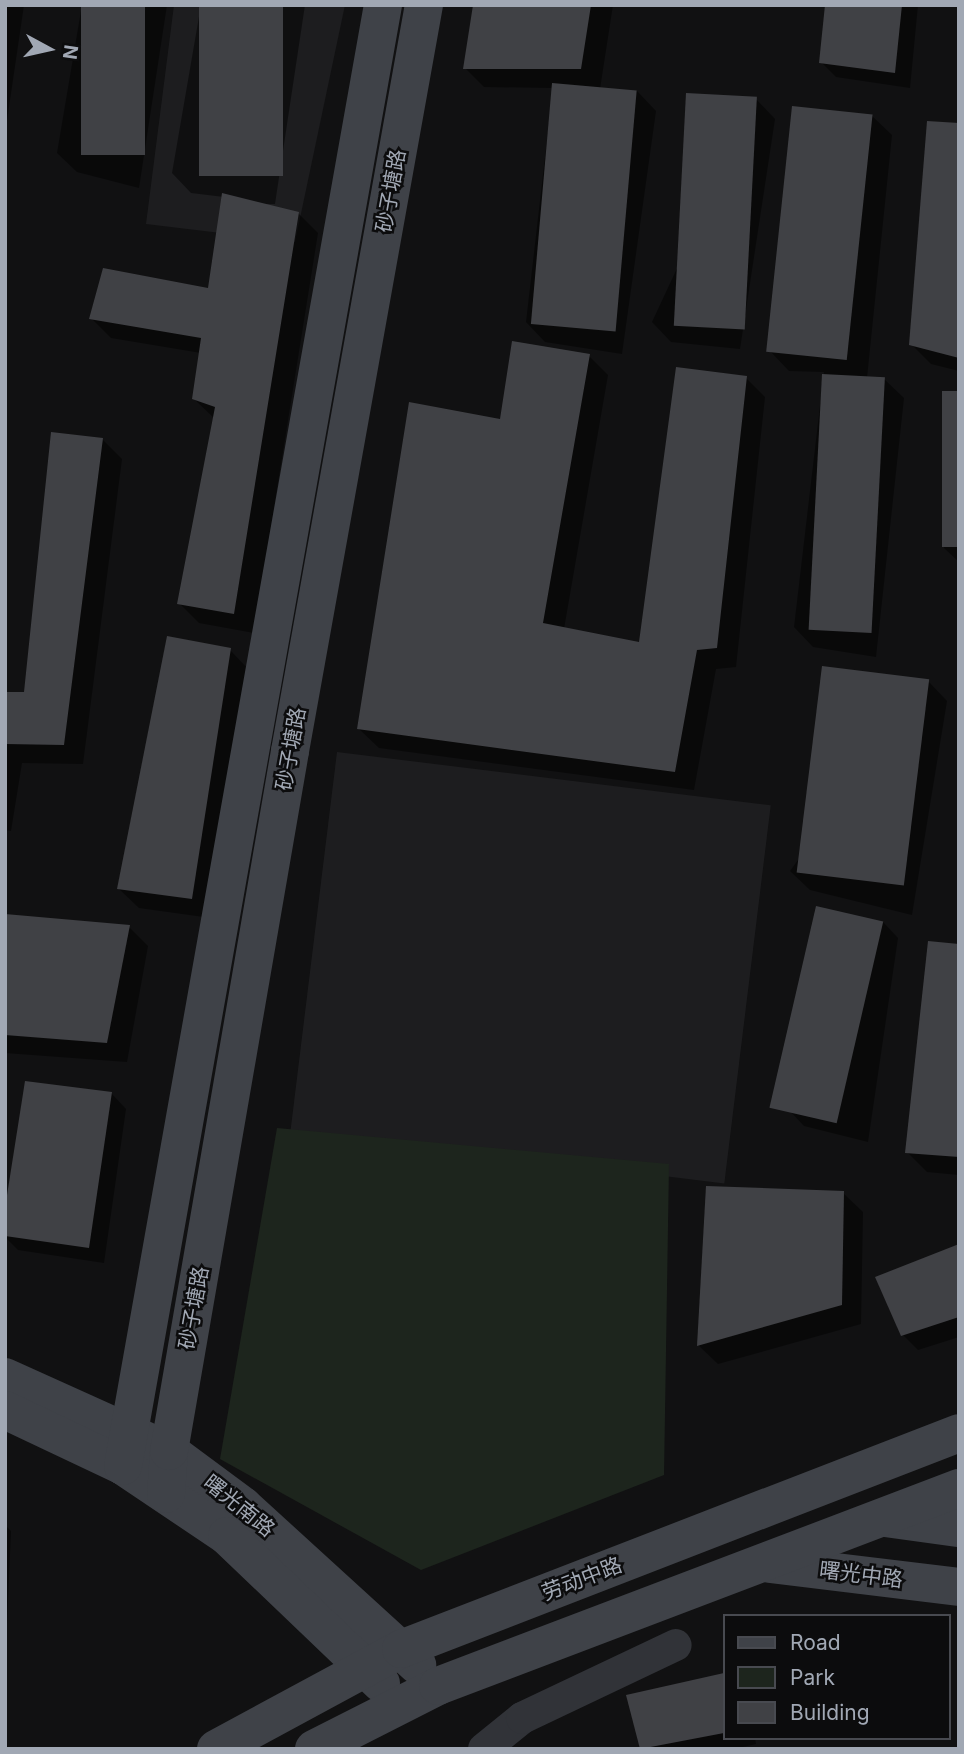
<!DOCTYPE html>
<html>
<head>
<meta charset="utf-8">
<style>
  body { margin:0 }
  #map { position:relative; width:964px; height:1754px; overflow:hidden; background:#111112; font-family:Inter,"Noto Sans SC",sans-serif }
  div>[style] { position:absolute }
  .built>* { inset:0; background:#1d1d1f; transform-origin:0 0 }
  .green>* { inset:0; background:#1d251d }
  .shadow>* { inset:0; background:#0007 }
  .building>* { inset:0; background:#404145; transform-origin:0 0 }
  .street>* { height:32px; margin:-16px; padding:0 16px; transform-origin:16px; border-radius:16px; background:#313338 }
  .secondary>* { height:38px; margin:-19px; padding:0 19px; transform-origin:19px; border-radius:19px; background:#3f4248 }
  span { translate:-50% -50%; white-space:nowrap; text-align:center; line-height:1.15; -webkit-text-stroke:5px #0c0c0d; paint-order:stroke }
  .street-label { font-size:21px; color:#a1a8b4 }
  .frame { position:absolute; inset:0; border:7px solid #a1a8b4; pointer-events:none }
  .legend { position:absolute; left:723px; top:1614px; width:228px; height:126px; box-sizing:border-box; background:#0c0c0d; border:2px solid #484a50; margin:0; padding:9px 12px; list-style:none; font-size:21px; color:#a1a8b4 }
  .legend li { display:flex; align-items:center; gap:14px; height:35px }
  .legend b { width:35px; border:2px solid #484a50 }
  .north { position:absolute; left:14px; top:14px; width:70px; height:70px; -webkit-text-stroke:5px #0c0c0d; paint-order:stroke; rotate:98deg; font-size:19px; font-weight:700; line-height:28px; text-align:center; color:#a1a8b4 }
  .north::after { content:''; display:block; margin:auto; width:24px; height:32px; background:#a1a8b4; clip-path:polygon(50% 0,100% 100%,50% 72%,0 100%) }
</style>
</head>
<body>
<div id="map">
  <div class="built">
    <div style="clip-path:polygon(174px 5px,345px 5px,295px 242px,146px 224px)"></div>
    <div style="left:337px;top:752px;width:437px;height:381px;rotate:7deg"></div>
  </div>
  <div class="green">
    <div style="clip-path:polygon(277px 1128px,669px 1164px,664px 1475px,421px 1570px,220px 1459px)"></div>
  </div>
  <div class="shadow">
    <div style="clip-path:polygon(5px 5px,24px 5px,5px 134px)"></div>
    <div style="clip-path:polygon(82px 5px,167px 5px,139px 188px,77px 172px,57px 153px)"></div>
    <div style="clip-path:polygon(201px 5px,305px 5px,275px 204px,261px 204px,298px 213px,318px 233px,254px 633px,199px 623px,179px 603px,215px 419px,194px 399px,201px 353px,111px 338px,91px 318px,209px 290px,224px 197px,191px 193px,172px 173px)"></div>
    <div style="clip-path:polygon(474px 5px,613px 5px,600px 89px,637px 91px,656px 111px,622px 354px,545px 342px,526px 322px,553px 88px,484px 87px,465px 68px)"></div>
    <div style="clip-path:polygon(827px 5px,918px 5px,910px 88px,836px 77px,821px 62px)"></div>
    <div style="clip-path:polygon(756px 99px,775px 119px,740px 349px,671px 342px,652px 322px)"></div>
    <div style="clip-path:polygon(872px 116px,892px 135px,867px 378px,884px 379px,904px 398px,876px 657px,813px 647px,794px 627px,824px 372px,789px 371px,770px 351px)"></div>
    <div style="clip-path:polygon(959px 125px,959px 371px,931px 364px,911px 344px)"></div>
    <div style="clip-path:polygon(589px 356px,608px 375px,564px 629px,641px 644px,746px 378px,765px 397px,736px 667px,716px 669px,694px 790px,379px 748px,359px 729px,501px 421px)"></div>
    <div style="clip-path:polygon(959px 393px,959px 562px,944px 548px)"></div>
    <div style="clip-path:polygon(103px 440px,122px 459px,83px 764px,22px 763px,11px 831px,5px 830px,5px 693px,26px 694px)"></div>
    <div style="clip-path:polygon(230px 650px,249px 670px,211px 918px,139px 908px,119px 889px)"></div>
    <div style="clip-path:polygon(928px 681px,947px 701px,912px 915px,810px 890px,790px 871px)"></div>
    <div style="clip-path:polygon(5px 916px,129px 927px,148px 946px,127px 1062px,5px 1053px)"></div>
    <div style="clip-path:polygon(883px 922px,898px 938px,868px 1142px,804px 1126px,789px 1110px)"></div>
    <div style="clip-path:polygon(959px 946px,959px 1175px,927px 1172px,907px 1152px)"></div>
    <div style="clip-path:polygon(111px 1093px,126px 1109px,104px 1263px,18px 1250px,5px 1237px,5px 1219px)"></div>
    <div style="clip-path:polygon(843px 1193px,863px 1212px,861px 1324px,718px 1364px,698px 1345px)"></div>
    <div style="clip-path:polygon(959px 1246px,959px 1337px,918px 1350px,903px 1335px)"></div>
    <div style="clip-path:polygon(5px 1525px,11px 1531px,5px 1670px)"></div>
    <div style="clip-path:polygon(724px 1675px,724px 1738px,755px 1738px,756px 1744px,734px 1749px,642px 1749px,628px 1696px)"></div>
  </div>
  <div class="building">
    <div style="left:81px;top:5px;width:64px;height:150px"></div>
    <div style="left:199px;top:5px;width:84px;height:171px"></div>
    <div style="clip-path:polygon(473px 5px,591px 5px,581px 69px,463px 69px)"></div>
    <div style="clip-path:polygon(825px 5px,902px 5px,895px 73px,819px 63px)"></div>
    <div style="left:552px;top:83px;width:85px;height:242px;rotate:5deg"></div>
    <div style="left:686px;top:93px;width:71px;height:233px;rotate:3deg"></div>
    <div style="left:792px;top:106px;width:81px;height:247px;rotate:6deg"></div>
    <div style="clip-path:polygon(927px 121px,959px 123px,959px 358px,909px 345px)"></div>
    <div style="clip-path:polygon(222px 193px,299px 212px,234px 614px,177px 604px,215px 407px,192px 399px,201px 338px,89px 319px,103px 268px,208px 288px)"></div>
    <div style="clip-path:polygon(512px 341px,590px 354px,543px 623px,639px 642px,676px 367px,747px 376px,717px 648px,697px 650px,675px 772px,357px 729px,409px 402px,500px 419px)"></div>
    <div style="left:822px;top:374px;width:63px;height:256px;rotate:3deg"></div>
    <div style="left:959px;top:391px;width:156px;height:17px;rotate:90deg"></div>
    <div style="clip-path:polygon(51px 432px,103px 438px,64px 745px,5px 744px,5px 692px,24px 692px)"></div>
    <div style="clip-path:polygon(167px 636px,231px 648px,192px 899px,117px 889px)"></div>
    <div style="left:822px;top:666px;width:108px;height:208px;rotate:7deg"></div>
    <div style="left:816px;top:906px;width:69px;height:207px;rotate:13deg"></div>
    <div style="clip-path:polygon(5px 914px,130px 925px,107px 1043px,5px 1035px)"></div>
    <div style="clip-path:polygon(928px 941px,959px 944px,959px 1157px,905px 1153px)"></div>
    <div style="clip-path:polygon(25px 1081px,112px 1092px,89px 1248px,5px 1236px,5px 1208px)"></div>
    <div style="clip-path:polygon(706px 1186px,844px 1191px,842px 1305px,697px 1346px)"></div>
    <div style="clip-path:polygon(959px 1244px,959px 1317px,901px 1336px,875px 1277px)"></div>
    <div style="clip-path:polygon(724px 1673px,724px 1733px,640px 1749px,626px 1695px)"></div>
  </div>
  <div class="street">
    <div style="left:484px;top:1749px;width:49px;rotate:-39.2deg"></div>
    <div style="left:522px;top:1718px;width:170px;rotate:-25.4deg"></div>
  </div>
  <div class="secondary">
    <div style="left:5px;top:1377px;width:180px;rotate:24.3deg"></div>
    <div style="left:169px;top:1451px;width:92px;rotate:36.6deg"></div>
    <div style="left:243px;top:1506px;width:236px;rotate:42.4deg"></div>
    <div style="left:5px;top:1410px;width:131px;rotate:25.4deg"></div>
    <div style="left:123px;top:1466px;width:125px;rotate:33.9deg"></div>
    <div style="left:227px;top:1536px;width:213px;rotate:43.7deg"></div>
    <div style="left:123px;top:1466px;width:1484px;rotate:-79.91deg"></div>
    <div style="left:166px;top:1494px;width:43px;rotate:-86deg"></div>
    <div style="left:169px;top:1451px;width:710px;rotate:-80.19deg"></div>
    <div style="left:290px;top:751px;width:758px;rotate:-79.82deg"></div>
    <div style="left:885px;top:1518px;width:75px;rotate:7.7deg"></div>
    <div style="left:770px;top:1564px;width:190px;rotate:6.9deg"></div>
    <div style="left:216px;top:1749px;width:210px;rotate:-28.4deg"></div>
    <div style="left:401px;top:1649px;width:598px;rotate:-21.16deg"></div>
    <div style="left:314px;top:1749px;width:139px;rotate:-26.9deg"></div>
    <div style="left:438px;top:1686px;width:557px;rotate:-20.81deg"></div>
  </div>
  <div class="street-label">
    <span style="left:391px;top:191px;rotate:-80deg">砂子塘路</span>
    <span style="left:291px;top:749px;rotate:-80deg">砂子塘路</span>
    <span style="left:194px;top:1308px;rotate:-80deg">砂子塘路</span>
    <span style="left:239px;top:1506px;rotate:39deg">曙光南路</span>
    <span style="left:861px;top:1575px;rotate:7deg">曙光中路</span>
    <span style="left:582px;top:1579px;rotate:-21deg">劳动中路</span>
  </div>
  <div class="frame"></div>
  <ul class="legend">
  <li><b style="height:9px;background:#3f4248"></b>Road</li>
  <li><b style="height:19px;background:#1d251d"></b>Park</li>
  <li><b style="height:19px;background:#404145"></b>Building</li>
  </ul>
  <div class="north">N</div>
</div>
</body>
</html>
